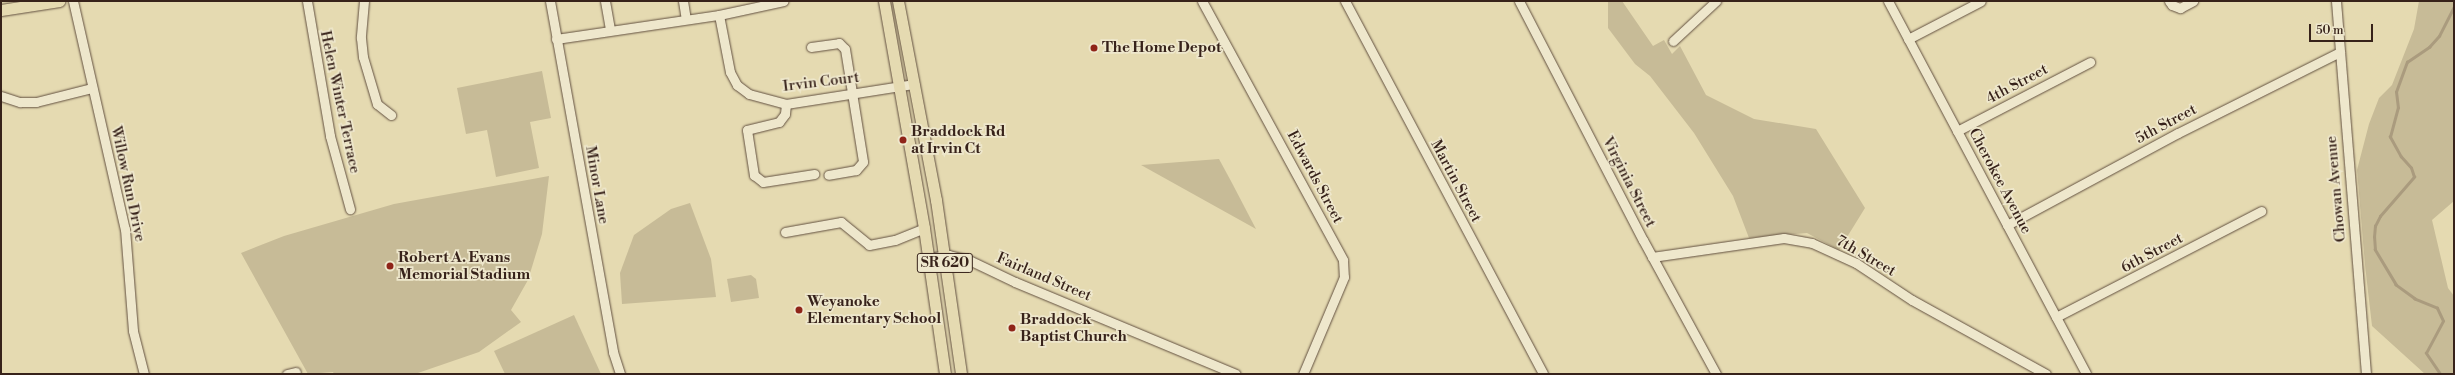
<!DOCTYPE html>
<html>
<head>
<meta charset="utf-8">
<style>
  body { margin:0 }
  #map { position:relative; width:2455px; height:375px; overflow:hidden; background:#e5dab1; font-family:"Libre Bodoni",serif }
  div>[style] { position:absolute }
  .green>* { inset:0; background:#c7bb97 }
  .stream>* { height:2.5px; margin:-1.25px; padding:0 1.25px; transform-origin:1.25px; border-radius:1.25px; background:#aa9b7e }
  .roads { filter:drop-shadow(0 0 1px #625040) drop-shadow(0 0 1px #625040) }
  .minor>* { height:9px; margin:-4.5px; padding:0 4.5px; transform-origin:4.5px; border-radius:4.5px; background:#eee7cc }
  .major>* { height:11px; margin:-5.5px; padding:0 5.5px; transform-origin:5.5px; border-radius:5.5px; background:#e5dab1 }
  .dots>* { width:11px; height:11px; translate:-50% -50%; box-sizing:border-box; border:2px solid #eee7cc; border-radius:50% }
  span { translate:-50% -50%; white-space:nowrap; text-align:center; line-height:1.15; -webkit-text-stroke:3.5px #eee7cc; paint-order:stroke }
  .shield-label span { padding:1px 3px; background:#eee7cc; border:1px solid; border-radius:3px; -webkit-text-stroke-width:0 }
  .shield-label { font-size:14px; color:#37221a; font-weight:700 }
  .poi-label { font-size:15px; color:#37221a; font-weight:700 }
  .left { translate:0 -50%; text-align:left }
  .street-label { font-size:15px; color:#37221a }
  .frame { position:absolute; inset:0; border:2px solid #37221a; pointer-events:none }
  .scale { position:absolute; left:2309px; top:24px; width:64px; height:18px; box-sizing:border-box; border:2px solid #37221a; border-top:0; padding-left:5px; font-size:12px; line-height:14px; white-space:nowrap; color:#37221a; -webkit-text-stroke:3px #eee7cc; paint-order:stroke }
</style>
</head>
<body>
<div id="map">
  <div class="green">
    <div style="clip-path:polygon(1608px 1px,1622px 1px,1653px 46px,1664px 40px,1672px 54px,1680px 46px,1706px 95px,1754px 119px,1816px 129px,1865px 208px,1839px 250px,1807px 233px,1749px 238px,1733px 196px,1694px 133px,1650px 76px,1635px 64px,1608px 28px)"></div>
    <div style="clip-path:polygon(2419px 1px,2454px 1px,2454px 201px,2432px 220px,2448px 288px,2454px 296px,2454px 374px,2425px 374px,2372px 326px,2365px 265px,2357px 170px,2369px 124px,2379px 98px,2392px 85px,2414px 29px)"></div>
    <div style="clip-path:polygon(542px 71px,551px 118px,530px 122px,539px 168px,496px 177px,487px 130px,466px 134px,457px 88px)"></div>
    <div style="clip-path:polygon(1219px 159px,1232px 183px,1256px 229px,1141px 165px)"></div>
    <div style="clip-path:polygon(549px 176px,542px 234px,528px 280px,511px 310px,521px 322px,479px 352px,415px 374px,334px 374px,333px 372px,308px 374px,241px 253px,284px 236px,394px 204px)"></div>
    <div style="clip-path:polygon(690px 203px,711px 259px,716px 297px,622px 304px,620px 273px,634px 235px,671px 209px)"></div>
    <div style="clip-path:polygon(751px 275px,756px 279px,759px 298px,731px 302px,727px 279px)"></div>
    <div style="clip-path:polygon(574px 315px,601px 374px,505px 374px,494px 351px)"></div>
  </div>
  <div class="stream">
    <div style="left:2440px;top:374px;width:25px;rotate:-124deg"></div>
    <div style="left:2426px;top:353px;width:36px;rotate:-62deg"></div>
    <div style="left:2443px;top:321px;width:14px;rotate:-115deg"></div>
    <div style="left:2437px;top:308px;width:24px;rotate:-158deg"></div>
    <div style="left:2415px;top:299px;width:24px;rotate:-144deg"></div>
    <div style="left:2396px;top:285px;width:41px;rotate:-121deg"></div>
    <div style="left:2375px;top:250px;width:13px;rotate:-94deg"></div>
    <div style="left:2374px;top:237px;width:11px;rotate:-85deg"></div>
    <div style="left:2375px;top:226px;width:11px;rotate:-63deg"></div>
    <div style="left:2380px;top:216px;width:52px;rotate:-48.9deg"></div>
    <div style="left:2414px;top:177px;width:9px;rotate:-108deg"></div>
    <div style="left:2411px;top:168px;width:15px;rotate:-132deg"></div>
    <div style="left:2401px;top:157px;width:23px;rotate:-119deg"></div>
    <div style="left:2390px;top:137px;width:30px;rotate:-75deg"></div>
    <div style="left:2398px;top:108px;width:16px;rotate:-97deg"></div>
    <div style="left:2396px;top:92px;width:32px;rotate:-70deg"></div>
    <div style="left:2407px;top:62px;width:27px;rotate:-34deg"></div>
    <div style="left:2429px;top:47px;width:15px;rotate:-48deg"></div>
    <div style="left:2439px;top:36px;width:33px;rotate:-63deg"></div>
  </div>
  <div class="roads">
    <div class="minor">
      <div style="left:73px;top:1px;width:234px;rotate:77.2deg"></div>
      <div style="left:125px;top:229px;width:102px;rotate:85.5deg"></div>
      <div style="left:133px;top:331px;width:44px;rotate:75.7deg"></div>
      <div style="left:307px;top:1px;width:137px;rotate:80.3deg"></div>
      <div style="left:330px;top:136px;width:76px;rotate:74.7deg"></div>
      <div style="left:364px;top:1px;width:37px;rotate:95deg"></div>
      <div style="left:361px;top:38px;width:19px;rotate:84deg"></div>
      <div style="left:363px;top:57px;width:49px;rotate:73.4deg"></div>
      <div style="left:377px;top:104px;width:18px;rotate:38deg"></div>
      <div style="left:550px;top:1px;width:357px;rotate:79.8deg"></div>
      <div style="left:613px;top:352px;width:23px;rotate:72deg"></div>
      <div style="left:605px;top:1px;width:29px;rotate:80deg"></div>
      <div style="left:683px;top:1px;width:18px;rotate:81deg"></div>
      <div style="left:1202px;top:1px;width:295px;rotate:61.4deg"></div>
      <div style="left:1343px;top:260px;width:17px;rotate:87deg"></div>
      <div style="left:1344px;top:277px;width:105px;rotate:112.9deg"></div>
      <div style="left:1345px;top:1px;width:422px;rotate:62deg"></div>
      <div style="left:1519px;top:1px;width:269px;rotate:62.6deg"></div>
      <div style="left:1643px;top:240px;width:153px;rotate:61.4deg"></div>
      <div style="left:1888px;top:1px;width:422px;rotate:62deg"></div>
      <div style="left:2169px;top:1px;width:5px;rotate:53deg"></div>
      <div style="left:2172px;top:5px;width:9px;rotate:21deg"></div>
      <div style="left:2180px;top:8px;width:15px;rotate:-28deg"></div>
      <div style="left:2336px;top:1px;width:374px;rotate:85.4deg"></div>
      <div style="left:719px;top:15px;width:58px;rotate:79.1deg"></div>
      <div style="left:730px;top:72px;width:15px;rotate:62deg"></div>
      <div style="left:737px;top:85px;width:15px;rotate:37deg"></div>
      <div style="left:749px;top:94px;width:38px;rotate:15deg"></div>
      <div style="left:786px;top:104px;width:130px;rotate:-8.9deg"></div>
      <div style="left:556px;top:39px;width:165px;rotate:-8.4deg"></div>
      <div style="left:719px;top:15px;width:66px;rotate:-12.2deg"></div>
      <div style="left:1908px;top:39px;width:82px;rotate:-27.5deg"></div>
      <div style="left:1673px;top:41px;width:59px;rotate:-42.9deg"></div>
      <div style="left:811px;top:47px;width:28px;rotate:-8deg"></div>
      <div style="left:839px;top:43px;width:8px;rotate:45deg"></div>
      <div style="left:845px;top:49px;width:114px;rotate:80.9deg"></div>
      <div style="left:863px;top:162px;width:11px;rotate:131deg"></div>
      <div style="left:856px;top:170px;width:28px;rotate:170deg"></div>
      <div style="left:1px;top:96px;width:20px;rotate:18deg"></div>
      <div style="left:20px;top:102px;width:16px"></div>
      <div style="left:36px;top:102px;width:58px;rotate:-14deg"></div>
      <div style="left:786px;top:104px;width:10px;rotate:96deg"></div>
      <div style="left:785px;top:114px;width:10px;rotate:127deg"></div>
      <div style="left:779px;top:122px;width:33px;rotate:166deg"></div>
      <div style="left:747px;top:130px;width:46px;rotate:81.2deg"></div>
      <div style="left:754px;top:175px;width:11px;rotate:38deg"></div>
      <div style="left:763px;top:182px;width:52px;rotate:-8.9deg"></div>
      <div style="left:1957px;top:131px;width:150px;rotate:-27.4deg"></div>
      <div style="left:2007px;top:225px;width:194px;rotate:-28.3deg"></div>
      <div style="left:2178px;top:133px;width:181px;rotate:-26.6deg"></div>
      <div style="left:785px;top:232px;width:57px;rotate:-10.1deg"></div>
      <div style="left:841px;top:222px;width:36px;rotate:39deg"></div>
      <div style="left:869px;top:245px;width:26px;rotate:-11deg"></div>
      <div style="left:895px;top:240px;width:31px;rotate:-22deg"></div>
      <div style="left:1652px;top:257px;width:133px;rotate:-8.2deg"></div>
      <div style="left:1784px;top:238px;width:28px;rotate:10deg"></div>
      <div style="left:1812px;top:243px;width:48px;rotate:24.4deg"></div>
      <div style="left:1856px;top:263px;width:67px;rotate:33.5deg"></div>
      <div style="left:1912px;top:300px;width:153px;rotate:28.9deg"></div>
      <div style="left:928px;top:258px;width:21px;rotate:-8deg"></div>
      <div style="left:949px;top:255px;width:21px;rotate:14deg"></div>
      <div style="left:969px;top:260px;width:51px;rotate:25.6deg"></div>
      <div style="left:1015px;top:282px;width:239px;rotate:22.6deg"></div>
      <div style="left:2056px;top:317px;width:231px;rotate:-27.3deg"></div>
      <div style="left:287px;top:374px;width:9px;rotate:-13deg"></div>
    </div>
    <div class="major">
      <div style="left:884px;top:1px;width:230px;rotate:80deg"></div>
      <div style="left:924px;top:228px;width:148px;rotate:81.8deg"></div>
      <div style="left:898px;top:1px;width:203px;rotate:79.2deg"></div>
      <div style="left:936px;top:200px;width:176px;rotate:81.8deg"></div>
      <div style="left:1px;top:10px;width:59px;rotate:-8.8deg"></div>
    </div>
  </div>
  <div class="dots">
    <div style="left:1094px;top:48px;background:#8f2418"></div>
    <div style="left:903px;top:140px;background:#8f2418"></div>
    <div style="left:390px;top:266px;background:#8f2418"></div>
    <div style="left:799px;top:310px;background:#8f2418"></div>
    <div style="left:1012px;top:328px;background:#8f2418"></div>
  </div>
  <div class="shield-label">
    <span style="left:945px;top:263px">SR 620</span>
  </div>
  <div class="poi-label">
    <span class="left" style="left:1102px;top:48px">The Home Depot</span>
    <span class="left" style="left:911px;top:140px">Braddock Rd<br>at Irvin Ct</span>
    <span class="left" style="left:398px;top:266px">Robert A. Evans<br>Memorial Stadium</span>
    <span class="left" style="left:807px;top:310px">Weyanoke<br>Elementary School</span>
    <span class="left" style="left:1020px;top:328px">Braddock<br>Baptist Church</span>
  </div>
  <div class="street-label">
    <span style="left:821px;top:82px;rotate:-7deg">Irvin Court</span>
    <span style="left:2017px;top:84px;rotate:-28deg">4th Street</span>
    <span style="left:340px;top:102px;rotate:78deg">Helen Winter Terrace</span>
    <span style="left:2166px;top:124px;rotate:-28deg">5th Street</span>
    <span style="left:1315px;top:177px;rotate:62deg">Edwards Street</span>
    <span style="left:1456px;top:181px;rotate:62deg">Martin Street</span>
    <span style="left:2000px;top:181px;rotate:62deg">Cherokee Avenue</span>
    <span style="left:1629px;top:182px;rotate:63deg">Virginia Street</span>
    <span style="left:128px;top:184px;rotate:78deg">Willow Run Drive</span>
    <span style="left:597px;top:185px;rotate:80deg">Minor Lane</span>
    <span style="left:2336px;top:189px;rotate:-95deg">Chowan Avenue</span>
    <span style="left:2152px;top:253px;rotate:-28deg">6th Street</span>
    <span style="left:1866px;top:256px;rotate:30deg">7th Street</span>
    <span style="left:1044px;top:277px;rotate:23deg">Fairland Street</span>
  </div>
  <div class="frame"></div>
  <div class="scale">50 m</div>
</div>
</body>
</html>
